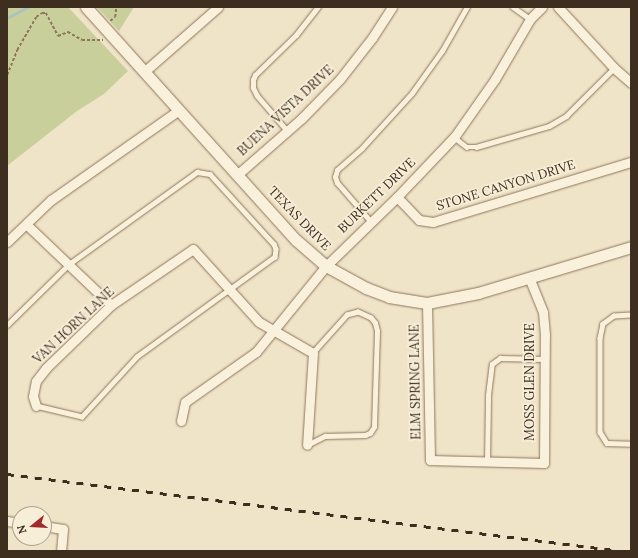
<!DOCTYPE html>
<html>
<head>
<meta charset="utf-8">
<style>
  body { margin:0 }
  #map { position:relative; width:638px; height:558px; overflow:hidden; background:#f0e4c8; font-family:Lora,serif }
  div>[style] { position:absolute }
  .green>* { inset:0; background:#c9cf9b }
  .stream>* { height:2.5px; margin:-1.25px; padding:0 1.25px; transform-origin:1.25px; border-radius:1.25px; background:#a9c4bc }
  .path>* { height:1.5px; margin-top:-0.75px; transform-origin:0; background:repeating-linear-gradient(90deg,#8d765c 0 3px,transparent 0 5px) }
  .roads { filter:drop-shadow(0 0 1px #8d765c) drop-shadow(0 0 1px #8d765c) }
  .service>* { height:4.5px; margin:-2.25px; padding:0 2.25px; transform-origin:2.25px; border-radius:2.25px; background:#faf1dc }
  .minor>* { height:9px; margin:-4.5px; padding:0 4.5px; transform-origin:4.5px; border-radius:4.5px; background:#faf1dc }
  .tertiary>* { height:11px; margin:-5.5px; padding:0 5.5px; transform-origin:5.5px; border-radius:5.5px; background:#faf1dc }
  .rail>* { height:2.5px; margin-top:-1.25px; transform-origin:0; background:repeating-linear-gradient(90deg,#3d2e20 0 7px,transparent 0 14px) }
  span { translate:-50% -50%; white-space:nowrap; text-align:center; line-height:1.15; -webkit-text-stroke:3.5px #f7eed8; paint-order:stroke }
  .street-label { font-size:13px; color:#3d2e20 }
  .frame { position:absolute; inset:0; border:8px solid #3d2e20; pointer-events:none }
  .north { position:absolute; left:12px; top:506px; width:40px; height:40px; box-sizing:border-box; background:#f7eed8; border:1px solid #ada18e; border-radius:50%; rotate:252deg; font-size:11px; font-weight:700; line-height:16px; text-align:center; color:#3d2e20 }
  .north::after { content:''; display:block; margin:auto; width:14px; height:18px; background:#9e2a2b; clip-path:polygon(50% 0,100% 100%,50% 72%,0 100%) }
</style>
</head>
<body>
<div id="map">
  <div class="green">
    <div style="clip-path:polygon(7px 7px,68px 7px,128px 71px,104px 94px,77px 111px,7px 166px)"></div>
    <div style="clip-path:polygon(97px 7px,134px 7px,119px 31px)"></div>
  </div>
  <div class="stream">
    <div style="left:7px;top:18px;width:24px;rotate:-28deg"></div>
  </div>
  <div class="path">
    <div style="left:110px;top:21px;width:6px;rotate:-39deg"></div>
    <div style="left:115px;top:17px;width:10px;rotate:-84deg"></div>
    <div style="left:7px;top:75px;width:27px;rotate:-68deg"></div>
    <div style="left:17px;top:50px;width:38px;rotate:-60deg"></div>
    <div style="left:36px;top:17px;width:7px;rotate:-34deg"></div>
    <div style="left:42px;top:13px;width:4px"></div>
    <div style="left:46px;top:13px;width:26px;rotate:62deg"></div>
    <div style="left:58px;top:36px;width:11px;rotate:-22deg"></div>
    <div style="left:68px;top:32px;width:16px;rotate:30deg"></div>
    <div style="left:82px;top:40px;width:21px"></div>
  </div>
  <div class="roads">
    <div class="service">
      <div style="left:513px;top:7px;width:21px;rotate:35deg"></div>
      <div style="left:287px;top:131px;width:46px;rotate:-130.6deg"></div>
      <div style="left:257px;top:96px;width:9px;rotate:-117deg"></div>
      <div style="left:253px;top:88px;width:8px;rotate:-90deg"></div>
      <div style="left:253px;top:80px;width:5px;rotate:-68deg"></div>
      <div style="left:255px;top:75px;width:57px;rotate:-44.3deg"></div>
      <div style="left:296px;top:35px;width:36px;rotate:-52deg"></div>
      <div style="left:454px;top:137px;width:16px;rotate:38deg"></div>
      <div style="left:467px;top:147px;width:9px"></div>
      <div style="left:476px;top:147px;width:76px;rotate:-16deg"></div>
      <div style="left:549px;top:126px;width:20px;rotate:-30deg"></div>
      <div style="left:566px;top:116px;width:68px;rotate:-45deg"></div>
      <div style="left:370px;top:221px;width:50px;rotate:-131deg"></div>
      <div style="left:337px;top:183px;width:6px;rotate:-108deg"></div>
      <div style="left:335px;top:177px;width:7px;rotate:-74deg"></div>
      <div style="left:337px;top:170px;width:33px;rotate:-41deg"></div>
      <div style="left:362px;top:148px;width:74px;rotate:-47.7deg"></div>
      <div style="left:412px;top:93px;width:52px;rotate:-54.5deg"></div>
      <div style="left:442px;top:51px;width:51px;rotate:-60.4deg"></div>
      <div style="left:631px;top:315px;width:17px;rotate:177deg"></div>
      <div style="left:614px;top:316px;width:14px;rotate:144deg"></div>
      <div style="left:603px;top:324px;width:14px;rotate:102deg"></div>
      <div style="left:600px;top:338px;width:94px;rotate:90deg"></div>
      <div style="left:600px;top:432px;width:13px;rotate:58deg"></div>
      <div style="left:607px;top:443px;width:24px;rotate:2deg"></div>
      <div style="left:7px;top:325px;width:87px;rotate:-44.5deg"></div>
      <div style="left:69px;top:264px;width:158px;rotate:-35.7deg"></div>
      <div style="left:197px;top:172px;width:13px;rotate:9deg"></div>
      <div style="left:210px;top:174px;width:95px;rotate:47.6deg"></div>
      <div style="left:274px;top:244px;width:5px;rotate:68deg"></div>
      <div style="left:276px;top:249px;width:8px;rotate:97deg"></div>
      <div style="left:275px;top:257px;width:170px;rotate:144.1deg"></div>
      <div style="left:137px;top:357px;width:81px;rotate:132.5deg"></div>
      <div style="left:82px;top:417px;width:47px;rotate:-166.6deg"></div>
      <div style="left:307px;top:445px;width:20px;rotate:-27deg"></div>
      <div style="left:325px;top:436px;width:40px;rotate:-1.4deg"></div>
      <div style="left:365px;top:435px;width:5px;rotate:-22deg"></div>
      <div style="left:370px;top:433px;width:7px;rotate:-56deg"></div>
      <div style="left:374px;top:427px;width:96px;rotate:-88.2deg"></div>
      <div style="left:377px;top:331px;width:8px;rotate:-104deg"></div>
      <div style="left:375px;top:323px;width:6px;rotate:-129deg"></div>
      <div style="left:371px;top:318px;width:14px;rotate:-155deg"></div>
      <div style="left:358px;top:312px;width:11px;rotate:165deg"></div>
      <div style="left:347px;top:315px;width:51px;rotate:131.8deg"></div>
      <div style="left:487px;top:462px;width:67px;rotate:-89.1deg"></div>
      <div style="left:488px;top:395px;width:31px;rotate:-83deg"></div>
      <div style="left:492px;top:364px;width:10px;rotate:-37deg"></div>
      <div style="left:500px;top:358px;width:45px;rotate:1.3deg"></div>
    </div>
    <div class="minor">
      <div style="left:558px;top:7px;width:83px;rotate:47.4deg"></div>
      <div style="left:614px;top:68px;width:23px;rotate:41deg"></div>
      <div style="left:145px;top:71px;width:97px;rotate:-41.2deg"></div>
      <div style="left:238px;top:174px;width:85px;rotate:-41.2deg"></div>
      <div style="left:302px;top:118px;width:54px;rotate:-45.7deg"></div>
      <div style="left:340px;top:79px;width:52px;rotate:-52deg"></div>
      <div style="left:372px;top:38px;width:37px;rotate:-57deg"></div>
      <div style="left:397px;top:197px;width:32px;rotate:46deg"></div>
      <div style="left:419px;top:220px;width:14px;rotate:8deg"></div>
      <div style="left:433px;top:222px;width:207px;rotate:-16.9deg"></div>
      <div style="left:26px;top:224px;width:117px;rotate:43.6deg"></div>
      <div style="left:7px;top:242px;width:61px;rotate:-43.7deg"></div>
      <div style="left:51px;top:200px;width:156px;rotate:-35.1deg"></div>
      <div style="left:427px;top:303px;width:157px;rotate:88.9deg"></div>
      <div style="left:430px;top:460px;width:114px;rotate:1.5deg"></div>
      <div style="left:544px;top:463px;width:128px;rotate:-89.6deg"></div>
      <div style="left:545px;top:335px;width:23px;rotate:-95deg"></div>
      <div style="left:543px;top:312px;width:37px;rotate:-112deg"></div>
      <div style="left:36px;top:406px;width:10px;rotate:-107deg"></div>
      <div style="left:33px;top:396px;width:15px;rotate:-79deg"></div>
      <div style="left:36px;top:381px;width:16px;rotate:-52deg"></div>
      <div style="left:46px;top:368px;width:91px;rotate:-44.1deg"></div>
      <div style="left:111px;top:305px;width:99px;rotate:-34.3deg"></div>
      <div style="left:193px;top:249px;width:98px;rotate:47.9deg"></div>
      <div style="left:259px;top:322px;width:62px;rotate:29.9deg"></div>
      <div style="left:313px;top:353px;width:92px;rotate:93.7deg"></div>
      <div style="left:181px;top:421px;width:19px;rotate:-78deg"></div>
      <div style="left:185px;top:402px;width:87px;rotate:-35.2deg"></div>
      <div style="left:256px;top:352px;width:111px;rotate:-50.9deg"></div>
      <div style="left:326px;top:266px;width:99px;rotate:-44.2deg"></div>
      <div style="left:397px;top:197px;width:84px;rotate:-46.4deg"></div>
      <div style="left:455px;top:136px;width:70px;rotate:-54.9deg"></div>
      <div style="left:495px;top:79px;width:69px;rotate:-59.7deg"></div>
      <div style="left:530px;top:19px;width:17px;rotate:-45deg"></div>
      <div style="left:7px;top:521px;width:13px;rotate:9deg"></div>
      <div style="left:44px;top:526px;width:19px;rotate:9deg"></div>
      <div style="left:63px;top:529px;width:22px;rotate:95deg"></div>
    </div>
    <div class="tertiary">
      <div style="left:86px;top:7px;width:314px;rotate:48deg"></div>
      <div style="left:296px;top:240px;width:40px;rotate:41deg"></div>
      <div style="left:326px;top:266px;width:46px;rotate:28.8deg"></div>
      <div style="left:366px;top:288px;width:25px;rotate:21deg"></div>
      <div style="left:389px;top:297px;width:38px;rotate:9deg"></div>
      <div style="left:427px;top:303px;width:52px;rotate:-11.1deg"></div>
      <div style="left:478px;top:293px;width:160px;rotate:-16.7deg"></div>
    </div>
  </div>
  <div class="rail">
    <div style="left:7px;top:474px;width:620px;rotate:7.14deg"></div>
  </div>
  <div class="street-label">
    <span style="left:286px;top:111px;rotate:-43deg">BUENA VISTA DRIVE</span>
    <span style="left:506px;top:186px;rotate:-17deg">STONE CANYON DRIVE</span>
    <span style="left:377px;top:196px;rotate:-44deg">BURKETT DRIVE</span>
    <span style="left:299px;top:219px;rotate:46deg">TEXAS DRIVE</span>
    <span style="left:74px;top:326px;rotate:-43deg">VAN HORN LANE</span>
    <span style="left:416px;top:382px;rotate:-91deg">ELM SPRING LANE</span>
    <span style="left:530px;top:382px;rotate:-90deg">MOSS GLEN DRIVE</span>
  </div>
  <div class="frame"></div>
  <div class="north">N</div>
</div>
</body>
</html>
